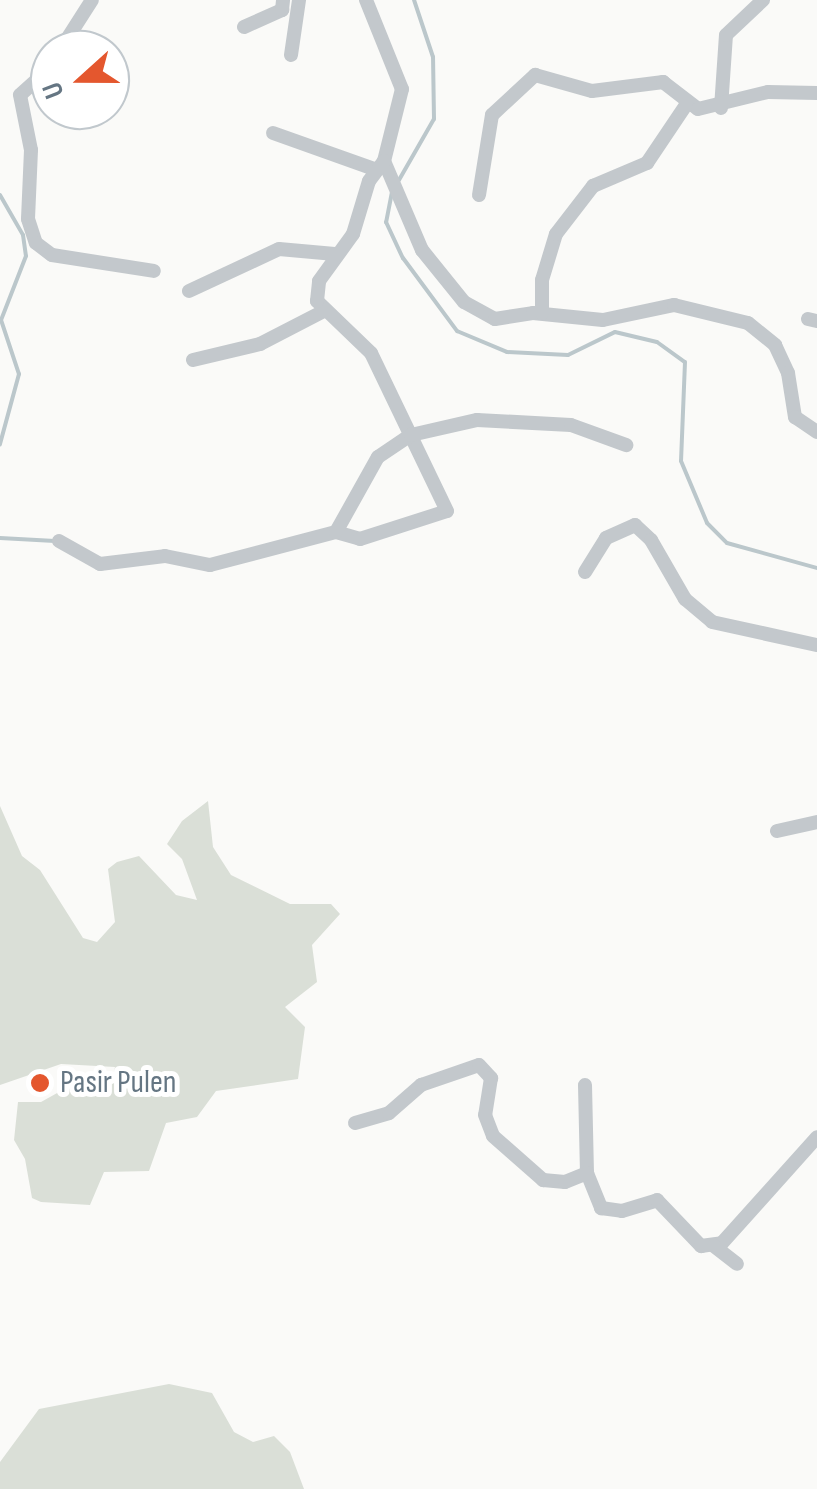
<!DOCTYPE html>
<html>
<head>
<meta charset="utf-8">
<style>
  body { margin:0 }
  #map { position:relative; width:817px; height:1489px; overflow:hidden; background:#fafaf8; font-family:"Sofia Sans Condensed",sans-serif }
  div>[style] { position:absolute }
  .green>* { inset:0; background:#dadfd7 }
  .stream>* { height:4px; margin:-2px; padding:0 2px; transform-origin:2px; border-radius:2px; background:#bbc7cb }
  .minor>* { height:14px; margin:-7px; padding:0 7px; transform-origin:7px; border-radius:7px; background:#c3c8cc }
  .dots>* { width:28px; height:28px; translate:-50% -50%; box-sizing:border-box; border:5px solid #fff; border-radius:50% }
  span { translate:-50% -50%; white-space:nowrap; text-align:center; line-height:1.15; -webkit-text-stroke:10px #fff; paint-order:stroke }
  .poi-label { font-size:32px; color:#657683 }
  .left { translate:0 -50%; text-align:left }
  .north { position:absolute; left:30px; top:30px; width:100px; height:100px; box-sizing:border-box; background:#fff; border:2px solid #c1c8cd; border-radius:50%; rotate:249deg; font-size:28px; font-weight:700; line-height:40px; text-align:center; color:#657683 }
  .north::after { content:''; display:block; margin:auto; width:35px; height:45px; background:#e4572e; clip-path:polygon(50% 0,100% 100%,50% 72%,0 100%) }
</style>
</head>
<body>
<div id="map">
  <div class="green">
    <div style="clip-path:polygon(208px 801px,213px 847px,231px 875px,290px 904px,331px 904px,340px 914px,312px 945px,317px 982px,285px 1007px,305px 1027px,298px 1079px,216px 1091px,197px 1117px,166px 1123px,149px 1171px,104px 1172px,90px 1205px,41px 1202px,32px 1198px,25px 1159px,14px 1140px,18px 1102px,41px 1102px,68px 1087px,113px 1077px,115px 1067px,61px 1064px,0 1085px,0 806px,22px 856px,40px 870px,83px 938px,97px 942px,115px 922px,108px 869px,117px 862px,139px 856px,176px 895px,197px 900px,182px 859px,167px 844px,182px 821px)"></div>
    <div style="clip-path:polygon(169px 1384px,212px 1393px,234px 1432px,253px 1442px,274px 1436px,290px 1452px,304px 1489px,0 1489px,0 1462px,39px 1409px)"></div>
  </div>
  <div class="stream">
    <div style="left:399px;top:180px;width:70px;rotate:-60.2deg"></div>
    <div style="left:434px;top:119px;width:62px;rotate:-90.9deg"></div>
    <div style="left:433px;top:57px;width:60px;rotate:-108.4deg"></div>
    <div style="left:392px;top:192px;width:31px;rotate:101deg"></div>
    <div style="left:386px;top:222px;width:40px;rotate:65deg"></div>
    <div style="left:403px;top:258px;width:91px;rotate:53.5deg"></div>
    <div style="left:457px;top:331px;width:54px;rotate:22.8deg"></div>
    <div style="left:507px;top:352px;width:61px;rotate:2.8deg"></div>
    <div style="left:568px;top:355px;width:52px;rotate:-26.1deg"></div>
    <div style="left:615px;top:332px;width:43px;rotate:13.4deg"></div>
    <div style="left:657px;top:342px;width:34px;rotate:36deg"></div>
    <div style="left:685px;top:362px;width:99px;rotate:92.3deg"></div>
    <div style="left:681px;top:461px;width:67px;rotate:67.2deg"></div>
    <div style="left:707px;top:523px;width:28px;rotate:45deg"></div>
    <div style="left:727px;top:543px;width:93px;rotate:15.5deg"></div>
    <div style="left:0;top:195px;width:46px;rotate:60.1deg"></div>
    <div style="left:23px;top:235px;width:21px;rotate:82deg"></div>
    <div style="left:26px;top:256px;width:69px;rotate:111.3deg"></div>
    <div style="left:1px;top:320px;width:57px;rotate:71.6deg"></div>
    <div style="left:19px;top:374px;width:73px;rotate:105.2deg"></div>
    <div style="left:0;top:538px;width:55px;rotate:3.1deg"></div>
  </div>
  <div class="minor">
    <div style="left:366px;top:0;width:96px;rotate:68deg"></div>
    <div style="left:402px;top:89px;width:74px;rotate:104deg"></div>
    <div style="left:384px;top:161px;width:97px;rotate:66.9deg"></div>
    <div style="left:422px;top:250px;width:67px;rotate:51.1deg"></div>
    <div style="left:464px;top:302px;width:35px;rotate:29deg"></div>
    <div style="left:495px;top:319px;width:38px;rotate:-9deg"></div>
    <div style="left:533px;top:313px;width:70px;rotate:5.7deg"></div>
    <div style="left:603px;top:320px;width:73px;rotate:-11.9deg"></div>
    <div style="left:674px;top:305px;width:76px;rotate:13.7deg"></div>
    <div style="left:748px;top:323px;width:35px;rotate:39deg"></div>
    <div style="left:775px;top:345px;width:31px;rotate:65deg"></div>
    <div style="left:788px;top:373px;width:45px;rotate:81deg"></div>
    <div style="left:795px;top:417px;width:27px;rotate:34deg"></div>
    <div style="left:244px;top:27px;width:42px;rotate:-24.1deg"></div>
    <div style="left:282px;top:10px;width:10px;rotate:-84deg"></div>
    <div style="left:60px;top:50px;width:59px;rotate:-57.4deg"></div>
    <div style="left:291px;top:55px;width:56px;rotate:-81.7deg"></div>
    <div style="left:50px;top:68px;width:40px;rotate:138deg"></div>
    <div style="left:20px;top:95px;width:56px;rotate:78.7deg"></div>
    <div style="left:31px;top:150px;width:69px;rotate:92.5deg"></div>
    <div style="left:28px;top:219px;width:25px;rotate:72deg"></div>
    <div style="left:36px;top:243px;width:20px;rotate:37deg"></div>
    <div style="left:52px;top:255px;width:103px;rotate:8.9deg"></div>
    <div style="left:721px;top:108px;width:73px;rotate:-86.1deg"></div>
    <div style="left:726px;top:35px;width:51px;rotate:-43.4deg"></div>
    <div style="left:273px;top:133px;width:110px;rotate:19.6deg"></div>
    <div style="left:479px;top:195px;width:81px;rotate:-80.8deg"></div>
    <div style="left:492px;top:115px;width:59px;rotate:-42.9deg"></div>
    <div style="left:535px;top:75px;width:59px;rotate:15.7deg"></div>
    <div style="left:592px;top:91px;width:72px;rotate:-7.2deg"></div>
    <div style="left:663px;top:82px;width:44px;rotate:37.6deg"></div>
    <div style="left:698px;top:109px;width:72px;rotate:-13.7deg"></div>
    <div style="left:768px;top:92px;width:49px;rotate:1.2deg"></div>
    <div style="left:189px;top:291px;width:99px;rotate:-25deg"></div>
    <div style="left:279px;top:249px;width:56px;rotate:5.1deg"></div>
    <div style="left:542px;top:313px;width:33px;rotate:-90deg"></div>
    <div style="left:542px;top:280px;width:48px;rotate:-73.1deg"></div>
    <div style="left:556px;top:234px;width:61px;rotate:-52.4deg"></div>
    <div style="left:593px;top:186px;width:59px;rotate:-23.1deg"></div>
    <div style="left:647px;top:163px;width:70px;rotate:-56.1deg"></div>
    <div style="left:808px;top:319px;width:9px;rotate:13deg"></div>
    <div style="left:193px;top:360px;width:69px;rotate:-13.4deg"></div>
    <div style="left:260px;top:344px;width:70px;rotate:-27.3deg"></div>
    <div style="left:336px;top:532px;width:25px;rotate:16deg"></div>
    <div style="left:360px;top:539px;width:91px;rotate:-17.8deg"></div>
    <div style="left:447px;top:511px;width:175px;rotate:-115.7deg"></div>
    <div style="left:371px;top:353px;width:75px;rotate:-136.1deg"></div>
    <div style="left:317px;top:301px;width:20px;rotate:-84deg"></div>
    <div style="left:319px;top:281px;width:58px;rotate:-54.1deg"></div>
    <div style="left:353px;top:234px;width:55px;rotate:-73.2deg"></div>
    <div style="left:369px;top:181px;width:25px;rotate:-53deg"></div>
    <div style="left:59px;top:541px;width:47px;rotate:29.3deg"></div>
    <div style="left:100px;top:564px;width:65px;rotate:-7deg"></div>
    <div style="left:165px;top:556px;width:46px;rotate:11.3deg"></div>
    <div style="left:210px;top:565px;width:130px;rotate:-14.7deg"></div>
    <div style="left:336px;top:532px;width:86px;rotate:-60.8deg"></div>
    <div style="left:378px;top:457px;width:40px;rotate:-34deg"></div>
    <div style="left:411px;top:435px;width:68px;rotate:-12.8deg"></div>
    <div style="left:477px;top:420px;width:94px;rotate:3deg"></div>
    <div style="left:571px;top:425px;width:59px;rotate:20deg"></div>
    <div style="left:585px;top:572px;width:40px;rotate:-58deg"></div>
    <div style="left:606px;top:538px;width:32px;rotate:-24deg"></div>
    <div style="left:635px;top:525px;width:22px;rotate:43deg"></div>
    <div style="left:651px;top:540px;width:68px;rotate:60deg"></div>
    <div style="left:685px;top:599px;width:35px;rotate:40deg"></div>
    <div style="left:712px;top:622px;width:107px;rotate:12.4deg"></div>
    <div style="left:777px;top:831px;width:41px;rotate:-12.7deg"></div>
    <div style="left:585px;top:1085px;width:88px;rotate:88.7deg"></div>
    <div style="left:587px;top:1173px;width:38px;rotate:68deg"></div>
    <div style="left:601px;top:1208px;width:21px;rotate:8deg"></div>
    <div style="left:622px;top:1211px;width:37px;rotate:-17deg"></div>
    <div style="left:657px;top:1200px;width:64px;rotate:46.3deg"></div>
    <div style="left:701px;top:1246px;width:21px;rotate:-8deg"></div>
    <div style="left:722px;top:1243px;width:142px;rotate:-48.1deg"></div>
    <div style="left:355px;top:1123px;width:35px;rotate:-16deg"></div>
    <div style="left:389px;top:1113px;width:43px;rotate:-41.2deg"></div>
    <div style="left:421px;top:1085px;width:61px;rotate:-19deg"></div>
    <div style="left:479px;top:1065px;width:18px;rotate:47deg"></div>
    <div style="left:491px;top:1078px;width:37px;rotate:99deg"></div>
    <div style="left:485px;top:1115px;width:22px;rotate:69deg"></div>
    <div style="left:493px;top:1136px;width:67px;rotate:41.3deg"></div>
    <div style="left:543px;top:1180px;width:22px;rotate:5deg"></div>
    <div style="left:565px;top:1182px;width:24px;rotate:-22deg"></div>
    <div style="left:714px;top:1246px;width:29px;rotate:38deg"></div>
  </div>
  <div class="dots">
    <div style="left:40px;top:1083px;background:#e4572e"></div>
  </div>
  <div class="poi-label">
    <span class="left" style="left:60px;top:1083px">Pasir Pulen</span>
  </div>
  <div class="north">U</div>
</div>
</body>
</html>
